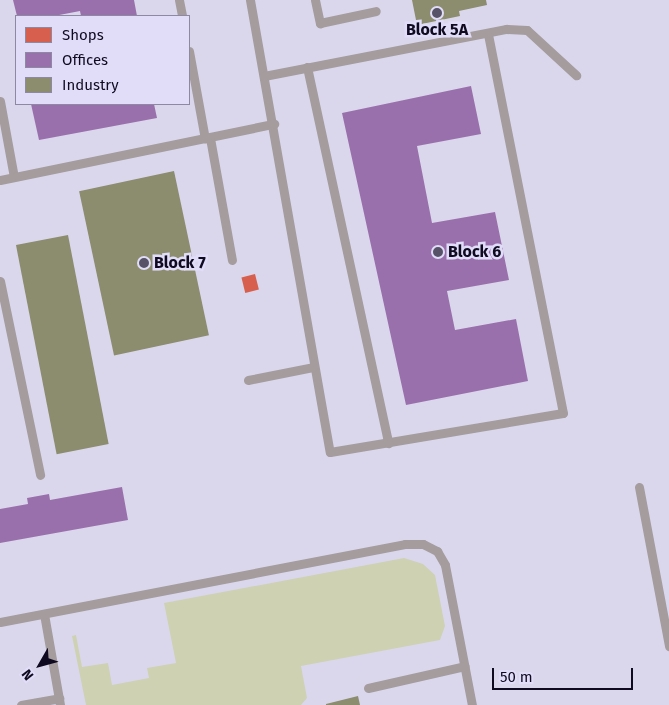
<!DOCTYPE html>
<html>
<head>
<meta charset="utf-8">
<style>
  body { margin:0 }
  #map { position:relative; width:669px; height:705px; overflow:hidden; background:#dad7ed; font-family:"Fira Sans",sans-serif }
  div>[style] { position:absolute }
  .green>* { inset:0; background:#cfd1b3 }
  .shops>* { inset:0; background:#d6604d; transform-origin:0 0 }
  .offices>* { inset:0; background:#9970ab }
  .industry>* { inset:0; background:#8c8c6e; transform-origin:0 0 }
  .lane>* { height:9px; margin:-4.5px; padding:0 4.5px; transform-origin:4.5px; border-radius:4.5px; background:#a59c9d }
  .dots>* { width:14px; height:14px; translate:-50% -50%; box-sizing:border-box; border:2px solid #e1ddf8; border-radius:50% }
  span { translate:-50% -50%; white-space:nowrap; text-align:center; line-height:1.15; -webkit-text-stroke:5px #e1ddf8; paint-order:stroke }
  .poi-label { font-size:16px; color:#100a21; font-weight:700 }
  .left { translate:0 -50%; text-align:left }
  .legend { position:absolute; left:15px; top:15px; width:175px; height:90px; box-sizing:border-box; background:#e1ddf8; border:1px solid #8d89a2; margin:0; padding:6px 9px; list-style:none; font-size:15px; color:#100a21 }
  .legend li { display:flex; align-items:center; gap:10px; height:25px }
  .legend b { width:25px; border:1px solid #8d89a2 }
  .north { position:absolute; left:15px; top:640px; width:50px; height:50px; -webkit-text-stroke:4px #e1ddf8; paint-order:stroke; rotate:232deg; font-size:14px; font-weight:700; line-height:20px; text-align:center; color:#100a21 }
  .north::after { content:''; display:block; margin:auto; width:18px; height:22px; background:#100a21; clip-path:polygon(50% 0,100% 100%,50% 72%,0 100%) }
  .scale { position:absolute; left:492px; top:668px; width:141px; height:22px; box-sizing:border-box; border:2px solid #100a21; border-top:0; padding-left:6px; font-size:15px; line-height:18px; white-space:nowrap; color:#100a21; -webkit-text-stroke:4px #e1ddf8; paint-order:stroke }
</style>
</head>
<body>
<div id="map">
  <div class="green">
    <div style="clip-path:polygon(404px 558px,423px 564px,435px 575px,445px 626px,440px 640px,301px 666px,307px 698px,301px 705px,86px 705px,72px 636px,76px 635px,82px 667px,108px 663px,112px 685px,149px 678px,147px 668px,176px 663px,164px 603px)"></div>
  </div>
  <div class="shops">
    <div style="left:255px;top:274px;width:16px;height:14px;rotate:76deg"></div>
  </div>
  <div class="offices">
    <div style="clip-path:polygon(13px 0,134px 0,137px 16px,81px 16px,80px 11px,54px 16px,17px 16px)"></div>
    <div style="clip-path:polygon(471px 86px,481px 134px,417px 146px,432px 223px,495px 212px,509px 280px,447px 291px,455px 330px,516px 319px,528px 381px,406px 405px,342px 113px)"></div>
    <div style="clip-path:polygon(31px 104px,154px 104px,157px 118px,39px 140px)"></div>
    <div style="clip-path:polygon(122px 487px,128px 520px,0 543px,0 509px,28px 504px,27px 498px,49px 494px,50px 500px)"></div>
  </div>
  <div class="industry">
    <div style="clip-path:polygon(412px 0,486px 0,487px 5px,459px 11px,460px 16px,417px 25px)"></div>
    <div style="left:174px;top:171px;width:168px;height:97px;rotate:78deg"></div>
    <div style="left:68px;top:235px;width:213px;height:53px;rotate:79deg"></div>
    <div style="clip-path:polygon(358px 696px,360px 705px,326px 705px,326px 704px)"></div>
  </div>
  <div class="lane">
    <div style="left:179px;top:0;width:16px;rotate:79deg"></div>
    <div style="left:250px;top:0;width:459px;rotate:80deg"></div>
    <div style="left:330px;top:452px;width:236px;rotate:-9.5deg"></div>
    <div style="left:563px;top:413px;width:387px;rotate:-101.2deg"></div>
    <div style="left:315px;top:0;width:24px;rotate:78deg"></div>
    <div style="left:320px;top:23px;width:57px;rotate:-12.1deg"></div>
    <div style="left:189px;top:51px;width:89px;rotate:79.7deg"></div>
    <div style="left:307px;top:67px;width:385px;rotate:77.8deg"></div>
    <div style="left:264px;top:76px;width:247px;rotate:-11deg"></div>
    <div style="left:506px;top:29px;width:21px;rotate:3deg"></div>
    <div style="left:527px;top:30px;width:67px;rotate:42.6deg"></div>
    <div style="left:0;top:101px;width:77px;rotate:79.6deg"></div>
    <div style="left:210px;top:138px;width:124px;rotate:79.8deg"></div>
    <div style="left:0;top:180px;width:280px;rotate:-11.6deg"></div>
    <div style="left:0;top:281px;width:198px;rotate:78.3deg"></div>
    <div style="left:248px;top:380px;width:66px;rotate:-11.3deg"></div>
    <div style="left:639px;top:487px;width:162px;rotate:79.3deg"></div>
    <div style="left:44px;top:614px;width:92px;rotate:80deg"></div>
    <div style="left:0;top:622px;width:412px;rotate:-10.9deg"></div>
    <div style="left:405px;top:544px;width:18px"></div>
    <div style="left:423px;top:544px;width:16px;rotate:27deg"></div>
    <div style="left:437px;top:551px;width:16px;rotate:60deg"></div>
    <div style="left:445px;top:565px;width:143px;rotate:79.1deg"></div>
    <div style="left:368px;top:688px;width:99px;rotate:-12.8deg"></div>
    <div style="left:21px;top:705px;width:39px;rotate:-10deg"></div>
  </div>
  <div class="dots">
    <div style="left:437px;top:13px;background:#575268"></div>
    <div style="left:438px;top:252px;background:#575268"></div>
    <div style="left:144px;top:263px;background:#575268"></div>
  </div>
  <div class="poi-label">
    <span style="left:437px;top:30px">Block 5A</span>
    <span class="left" style="left:448px;top:252px">Block 6</span>
    <span class="left" style="left:154px;top:263px">Block 7</span>
  </div>
  <ul class="legend">
  <li><b style="height:14px;background:#d6604d"></b>Shops</li>
  <li><b style="height:14px;background:#9970ab"></b>Offices</li>
  <li><b style="height:14px;background:#8c8c6e"></b>Industry</li>
  </ul>
  <div class="north">N</div>
  <div class="scale">50 m</div>
</div>
</body>
</html>
